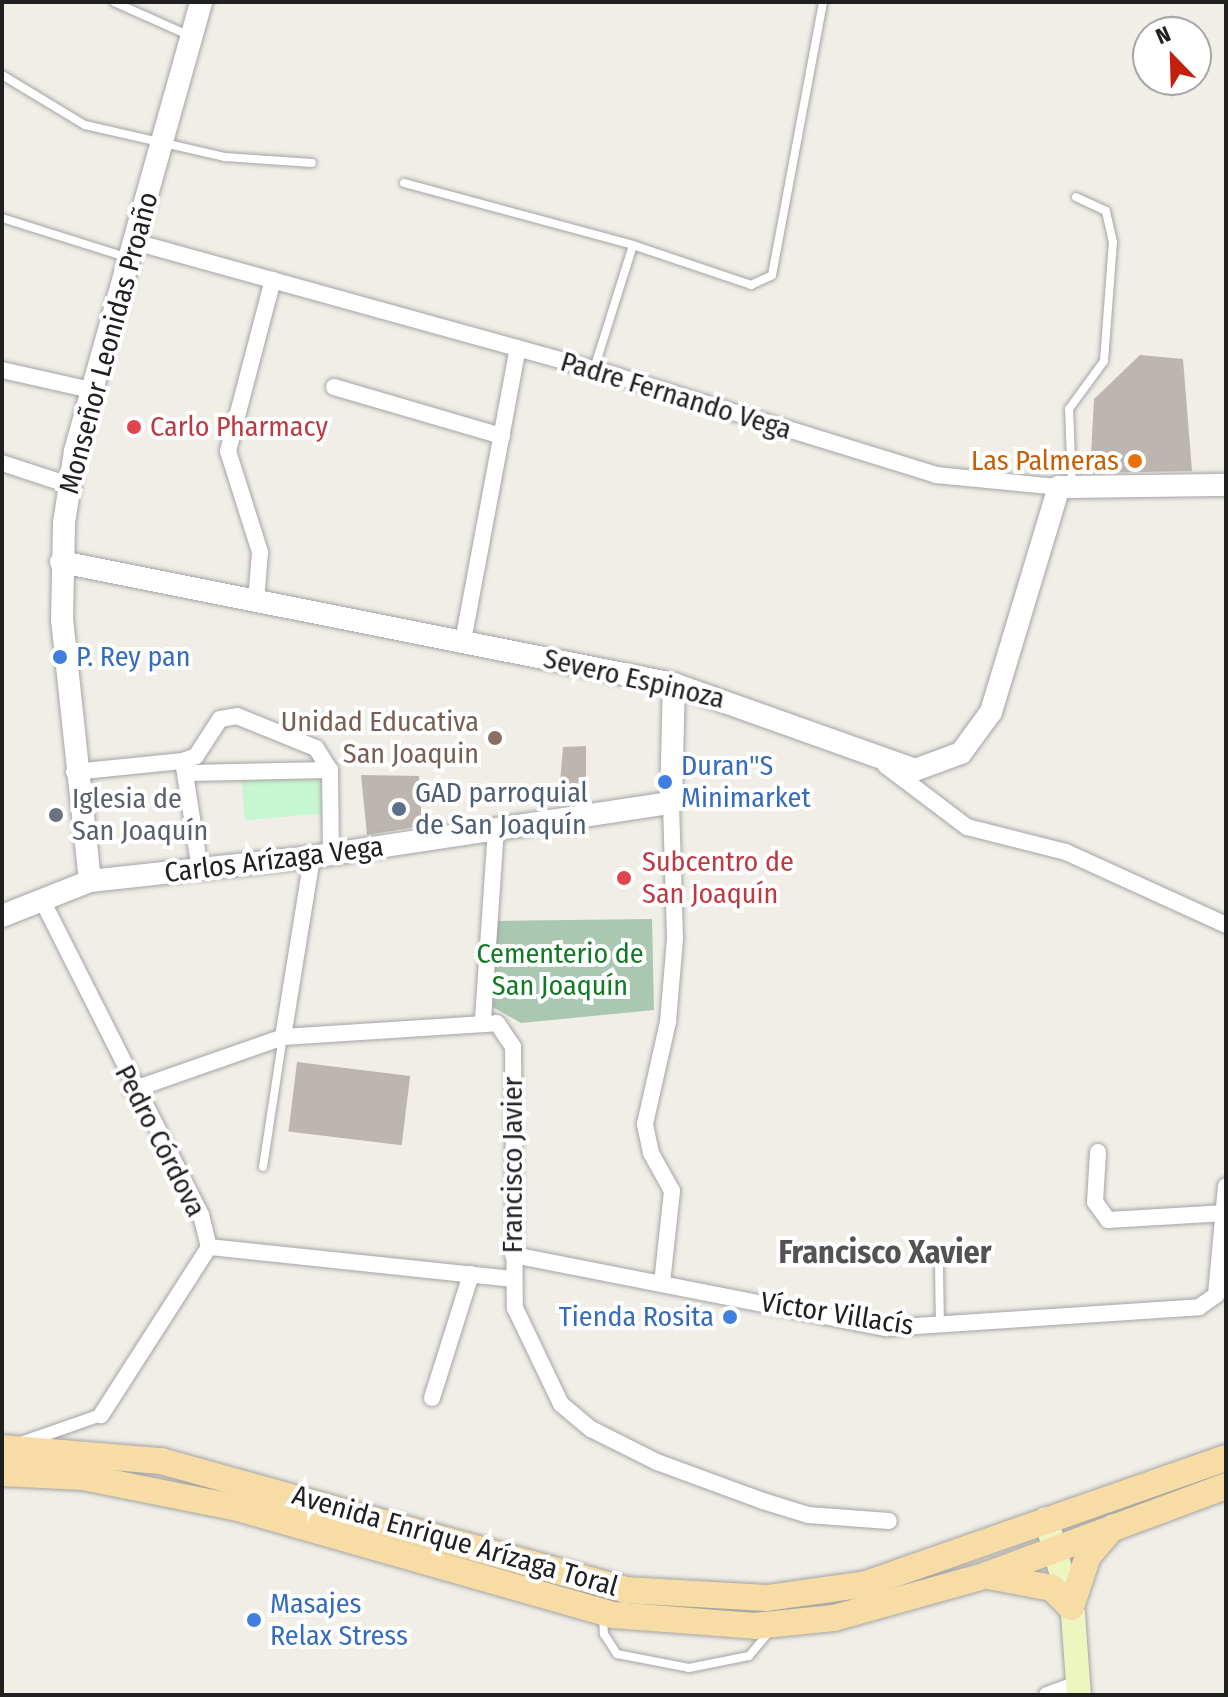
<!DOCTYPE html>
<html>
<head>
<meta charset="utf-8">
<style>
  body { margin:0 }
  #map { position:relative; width:1228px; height:1697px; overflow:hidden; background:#f0eee7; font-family:"Fira Sans Condensed",sans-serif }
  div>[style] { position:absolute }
  .cemetery>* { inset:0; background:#a9c7b1 }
  .park>* { inset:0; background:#c7f7d0; transform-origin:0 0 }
  .building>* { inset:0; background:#bdb6b0; transform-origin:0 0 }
  .roads { filter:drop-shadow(0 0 2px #a4a4a4) drop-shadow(0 0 2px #a4a4a4) }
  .service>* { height:8px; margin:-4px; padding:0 4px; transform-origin:4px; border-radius:4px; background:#fff }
  .pedestrian>* { height:12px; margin:-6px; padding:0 6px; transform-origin:6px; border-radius:6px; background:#fff }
  .minor>* { height:16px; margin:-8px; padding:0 8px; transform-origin:8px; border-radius:8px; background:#fff }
  .tertiary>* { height:22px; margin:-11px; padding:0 11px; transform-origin:11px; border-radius:11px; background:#fff }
  .secondary>* { height:24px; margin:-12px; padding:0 12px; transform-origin:12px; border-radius:12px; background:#edf6be }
  .primary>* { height:26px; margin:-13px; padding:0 13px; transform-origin:13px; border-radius:13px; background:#f7dca5 }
  .dots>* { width:22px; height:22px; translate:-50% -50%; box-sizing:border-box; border:4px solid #fff; border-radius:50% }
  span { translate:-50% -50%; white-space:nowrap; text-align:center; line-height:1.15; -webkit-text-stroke:8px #fff; paint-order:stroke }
  .street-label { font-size:28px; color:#202020 }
  .health-label { font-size:28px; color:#be3a42 }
  .left { translate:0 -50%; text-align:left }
  .food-label { font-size:28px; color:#c56008 }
  .right { translate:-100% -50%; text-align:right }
  .shop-label { font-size:28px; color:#366cbe }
  .education-label { font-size:28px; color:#785e54 }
  .service-label { font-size:28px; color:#4e5e75 }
  .worship-label { font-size:28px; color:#5b616d }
  .park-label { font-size:28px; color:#127926 }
  .quarter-label { font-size:32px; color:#535353; font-weight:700 }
  .frame { position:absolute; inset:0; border:4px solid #202020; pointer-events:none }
  .north { position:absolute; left:1132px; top:16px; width:80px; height:80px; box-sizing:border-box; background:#fff; border:2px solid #a6a6a6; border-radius:50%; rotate:337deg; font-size:22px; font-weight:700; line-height:32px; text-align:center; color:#202020 }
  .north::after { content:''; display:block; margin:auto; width:28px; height:36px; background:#c41f0c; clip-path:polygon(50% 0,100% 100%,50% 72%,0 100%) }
</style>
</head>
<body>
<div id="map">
  <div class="cemetery">
    <div style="clip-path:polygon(652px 919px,654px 1010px,521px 1023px,489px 1005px,498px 921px)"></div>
  </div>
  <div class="park">
    <div style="left:327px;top:771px;width:42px;height:86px;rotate:85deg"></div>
  </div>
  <div class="building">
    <div style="clip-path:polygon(1140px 355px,1183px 359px,1192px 471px,1090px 473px,1094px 399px)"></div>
    <div style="clip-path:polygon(586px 746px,586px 802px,558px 806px,563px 747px)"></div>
    <div style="clip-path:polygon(361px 775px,419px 776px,422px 826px,367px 835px)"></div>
    <div style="left:297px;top:1062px;width:114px;height:70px;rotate:7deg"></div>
  </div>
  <div class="roads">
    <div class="service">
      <div style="left:114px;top:2px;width:81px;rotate:24deg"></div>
      <div style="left:2px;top:75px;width:97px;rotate:31.1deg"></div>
      <div style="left:85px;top:125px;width:144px;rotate:12.9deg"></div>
      <div style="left:225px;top:157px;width:87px;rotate:3.9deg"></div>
      <div style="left:404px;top:183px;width:237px;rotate:15.1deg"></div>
      <div style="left:2px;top:218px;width:130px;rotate:17.5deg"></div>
      <div style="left:594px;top:369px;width:130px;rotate:-72.5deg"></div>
      <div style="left:633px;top:245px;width:125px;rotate:18.7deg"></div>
      <div style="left:751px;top:285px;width:23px;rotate:-25deg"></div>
      <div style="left:772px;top:275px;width:278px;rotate:-79.4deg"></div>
      <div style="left:1072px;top:486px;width:77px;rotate:-92.2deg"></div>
      <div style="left:1069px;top:409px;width:59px;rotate:-53.9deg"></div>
      <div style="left:1104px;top:361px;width:119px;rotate:-85.7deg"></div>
      <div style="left:1113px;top:242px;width:32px;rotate:-103deg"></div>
      <div style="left:1106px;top:211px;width:33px;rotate:-155deg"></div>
      <div style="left:263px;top:1167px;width:132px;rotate:-81.3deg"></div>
      <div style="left:939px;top:1266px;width:61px;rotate:89.1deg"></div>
      <div style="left:603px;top:1617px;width:17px;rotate:87deg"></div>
      <div style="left:604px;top:1634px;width:24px;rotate:57deg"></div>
      <div style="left:617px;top:1654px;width:73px;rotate:11deg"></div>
      <div style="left:689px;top:1668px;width:61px;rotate:-11.3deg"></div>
      <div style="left:749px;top:1656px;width:33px;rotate:-50deg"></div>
    </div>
    <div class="pedestrian">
      <div style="left:21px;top:1443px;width:85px;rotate:-19.3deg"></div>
    </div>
    <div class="minor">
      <div style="left:135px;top:242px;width:476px;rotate:15.5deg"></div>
      <div style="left:594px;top:369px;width:358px;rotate:17.2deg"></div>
      <div style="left:936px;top:475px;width:124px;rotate:5.6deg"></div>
      <div style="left:2px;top:370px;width:91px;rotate:12.7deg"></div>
      <div style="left:334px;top:387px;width:175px;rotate:16.3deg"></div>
      <div style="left:2px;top:463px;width:71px;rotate:18.2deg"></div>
      <div style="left:256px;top:601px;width:49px;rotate:-85.3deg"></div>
      <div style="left:260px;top:552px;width:106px;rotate:-107.6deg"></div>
      <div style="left:228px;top:451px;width:177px;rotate:-75.3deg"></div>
      <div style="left:463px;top:641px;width:298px;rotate:-79.4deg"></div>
      <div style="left:183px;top:761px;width:14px;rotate:-21deg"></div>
      <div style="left:196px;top:756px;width:44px;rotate:-57deg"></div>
      <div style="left:220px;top:719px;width:17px;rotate:-10deg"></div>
      <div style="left:237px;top:716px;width:85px;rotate:22.1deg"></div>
      <div style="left:316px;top:748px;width:26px;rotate:58deg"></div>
      <div style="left:885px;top:765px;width:103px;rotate:37.1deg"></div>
      <div style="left:967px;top:827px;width:102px;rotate:14.2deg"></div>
      <div style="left:1066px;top:852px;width:176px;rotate:24.5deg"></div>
      <div style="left:74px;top:772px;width:110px;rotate:-5.8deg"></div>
      <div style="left:183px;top:761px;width:110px;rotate:81.1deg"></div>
      <div style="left:186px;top:773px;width:144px;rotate:-1.2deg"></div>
      <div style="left:330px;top:770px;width:84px;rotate:89.3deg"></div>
      <div style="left:42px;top:900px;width:353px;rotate:63.2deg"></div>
      <div style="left:201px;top:1215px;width:33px;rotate:76deg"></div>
      <div style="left:209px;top:1247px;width:200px;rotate:122.7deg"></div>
      <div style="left:483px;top:1019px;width:189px;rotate:-86.1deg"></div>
      <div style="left:283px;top:1037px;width:182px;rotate:-80.8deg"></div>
      <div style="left:132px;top:1090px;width:160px;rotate:-19.3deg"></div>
      <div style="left:283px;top:1037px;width:214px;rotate:-3.7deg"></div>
      <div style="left:497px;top:1023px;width:29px;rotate:56deg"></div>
      <div style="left:513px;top:1047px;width:261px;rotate:89.6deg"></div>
      <div style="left:515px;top:1308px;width:106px;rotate:64.4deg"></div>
      <div style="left:561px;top:1404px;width:39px;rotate:40deg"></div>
      <div style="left:591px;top:1429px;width:74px;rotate:26.6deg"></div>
      <div style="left:657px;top:1462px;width:113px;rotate:20.2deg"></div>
      <div style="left:763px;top:1501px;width:47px;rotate:17.3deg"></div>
      <div style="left:808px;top:1515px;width:81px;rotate:4.2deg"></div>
      <div style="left:1098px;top:1152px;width:50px;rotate:93.4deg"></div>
      <div style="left:1095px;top:1202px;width:22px;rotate:54deg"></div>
      <div style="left:1108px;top:1220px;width:118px;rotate:-3.4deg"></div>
      <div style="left:209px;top:1247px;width:305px;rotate:6deg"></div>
      <div style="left:513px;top:1255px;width:380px;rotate:11.1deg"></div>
      <div style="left:886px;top:1328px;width:314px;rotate:-3.8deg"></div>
      <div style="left:1199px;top:1307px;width:21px;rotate:-35deg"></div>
      <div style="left:1216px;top:1295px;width:109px;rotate:-84.8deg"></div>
      <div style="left:662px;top:1283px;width:93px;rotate:-83.8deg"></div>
      <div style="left:672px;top:1191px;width:43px;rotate:-118.9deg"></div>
      <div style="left:651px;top:1153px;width:30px;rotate:-102deg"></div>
      <div style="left:645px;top:1124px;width:105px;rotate:-77.3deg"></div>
      <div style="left:668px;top:1022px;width:84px;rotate:-85.2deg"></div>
      <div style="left:675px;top:938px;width:135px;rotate:-91.7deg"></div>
      <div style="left:432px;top:1398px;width:130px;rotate:-72.5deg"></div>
      <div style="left:1047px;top:1695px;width:33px;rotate:-20deg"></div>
    </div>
    <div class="tertiary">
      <div style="left:61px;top:562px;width:625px;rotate:11.26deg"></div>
      <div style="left:674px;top:684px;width:256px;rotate:19.6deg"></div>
      <div style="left:915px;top:770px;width:49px;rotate:-20.3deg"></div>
      <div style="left:961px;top:753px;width:51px;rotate:-53.8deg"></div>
      <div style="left:991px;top:712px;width:235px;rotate:-73.2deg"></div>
      <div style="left:1059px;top:487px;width:167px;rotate:-0.7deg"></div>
      <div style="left:90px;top:881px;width:262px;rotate:-96.1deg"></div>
      <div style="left:62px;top:620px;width:97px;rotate:-88.8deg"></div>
      <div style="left:64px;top:523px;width:73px;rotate:-81.3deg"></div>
      <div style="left:75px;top:451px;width:466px;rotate:-74.3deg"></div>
      <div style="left:2px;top:916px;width:95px;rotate:-21.7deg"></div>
      <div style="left:90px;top:881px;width:223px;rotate:-6.2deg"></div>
      <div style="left:312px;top:857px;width:363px;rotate:-8.6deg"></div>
      <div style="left:671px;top:803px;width:119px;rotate:-88.6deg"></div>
    </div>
    <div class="secondary">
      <div style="left:1046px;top:1519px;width:99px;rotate:74.1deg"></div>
      <div style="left:1073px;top:1614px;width:81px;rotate:85.8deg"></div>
    </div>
    <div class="primary">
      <div style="left:2px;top:1448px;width:160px;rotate:4.7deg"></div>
      <div style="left:161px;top:1461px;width:482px;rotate:15.5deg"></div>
      <div style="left:625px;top:1590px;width:142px;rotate:3.2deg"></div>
      <div style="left:767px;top:1598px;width:100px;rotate:-8deg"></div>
      <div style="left:866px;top:1584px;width:381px;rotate:-19.3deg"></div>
      <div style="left:2px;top:1473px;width:81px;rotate:2.8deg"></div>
      <div style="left:83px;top:1477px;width:158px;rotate:11.3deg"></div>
      <div style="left:238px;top:1508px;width:390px;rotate:15.9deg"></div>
      <div style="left:613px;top:1615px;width:142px;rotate:4.4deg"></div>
      <div style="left:755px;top:1626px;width:79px;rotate:-5.8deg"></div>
      <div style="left:834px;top:1618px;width:156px;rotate:-15.6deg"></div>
      <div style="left:984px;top:1576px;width:258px;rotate:-20.4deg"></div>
      <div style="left:988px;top:1576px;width:65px;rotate:10.6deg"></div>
      <div style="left:1052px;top:1588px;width:27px;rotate:45deg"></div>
      <div style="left:1071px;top:1607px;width:54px;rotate:-71.6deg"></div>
      <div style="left:1088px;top:1556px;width:38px;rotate:-49deg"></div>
    </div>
  </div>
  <div class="dots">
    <div style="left:134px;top:427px;background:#e0444e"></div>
    <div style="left:1135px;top:461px;background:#e8710a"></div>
    <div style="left:60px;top:657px;background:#3f7fe0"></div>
    <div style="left:495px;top:738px;background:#8d6e63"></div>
    <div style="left:665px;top:782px;background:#3f7fe0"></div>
    <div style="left:399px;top:809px;background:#5c6f8a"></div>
    <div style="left:56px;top:815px;background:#6b7280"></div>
    <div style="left:624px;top:878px;background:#e0444e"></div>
    <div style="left:730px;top:1317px;background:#3f7fe0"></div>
    <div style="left:254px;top:1620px;background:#3f7fe0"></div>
  </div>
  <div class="street-label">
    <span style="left:109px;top:343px;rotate:-75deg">Monseñor Leonidas Proaño</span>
    <span style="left:676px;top:396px;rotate:17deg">Padre Fernando Vega</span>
    <span style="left:634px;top:679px;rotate:13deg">Severo Espinoza</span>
    <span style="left:274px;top:860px;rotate:-7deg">Carlos Arízaga Vega</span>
    <span style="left:160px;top:1141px;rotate:63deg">Pedro Córdova</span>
    <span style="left:513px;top:1165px;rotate:-90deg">Francisco Javier</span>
    <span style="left:837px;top:1314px;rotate:9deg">Víctor Villacís</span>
    <span style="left:455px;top:1541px;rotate:16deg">Avenida Enrique Arízaga Toral</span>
  </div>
  <div class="health-label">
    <span class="left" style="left:150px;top:427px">Carlo Pharmacy</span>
    <span class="left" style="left:642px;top:878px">Subcentro de<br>San Joaquín</span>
  </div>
  <div class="food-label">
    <span class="right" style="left:1119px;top:461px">Las Palmeras</span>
  </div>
  <div class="shop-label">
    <span class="left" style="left:76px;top:657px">P. Rey pan</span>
    <span class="left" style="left:681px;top:782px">Duran"S<br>Minimarket</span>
    <span class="right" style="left:714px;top:1317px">Tienda Rosita</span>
    <span class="left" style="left:270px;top:1620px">Masajes<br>Relax Stress</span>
  </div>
  <div class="education-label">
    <span class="right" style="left:479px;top:738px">Unidad Educativa<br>San Joaquin</span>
  </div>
  <div class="service-label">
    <span class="left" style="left:415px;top:809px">GAD parroquial<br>de San Joaquín</span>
  </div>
  <div class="worship-label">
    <span class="left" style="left:72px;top:815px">Iglesia de<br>San Joaquín</span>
  </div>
  <div class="park-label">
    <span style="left:560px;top:970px">Cementerio de<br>San Joaquín</span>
  </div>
  <div class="quarter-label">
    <span style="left:885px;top:1252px">Francisco Xavier</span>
  </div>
  <div class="frame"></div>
  <div class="north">N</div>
</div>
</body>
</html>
